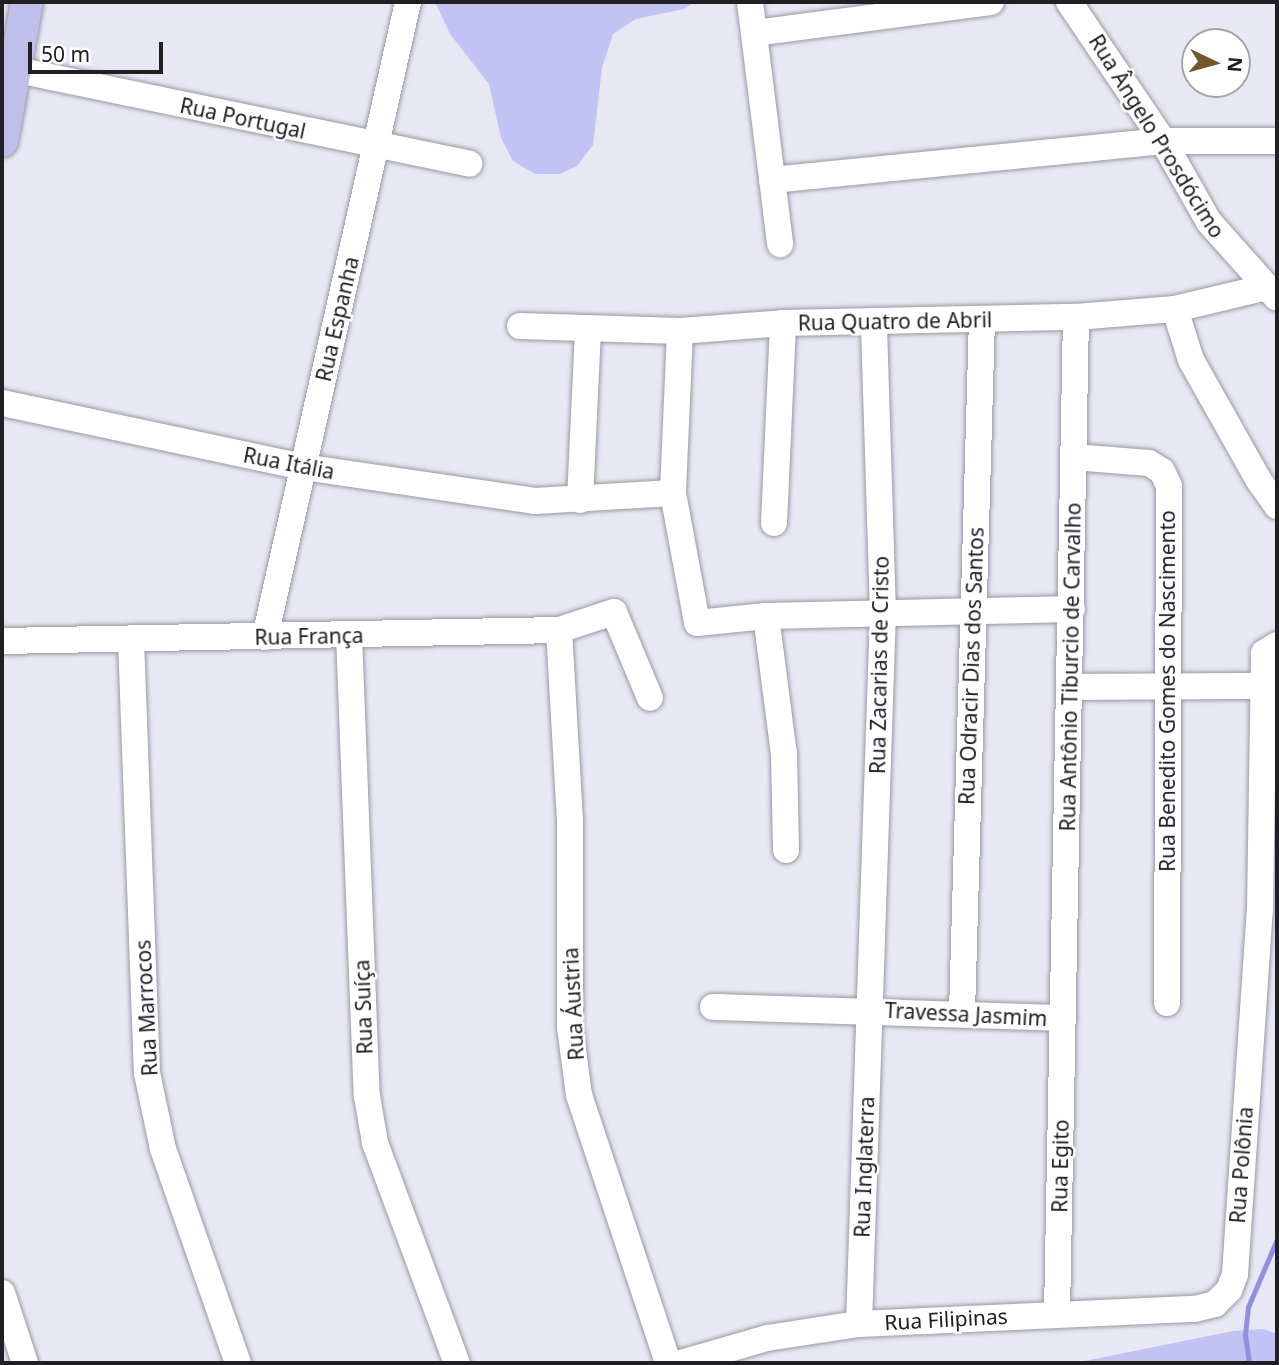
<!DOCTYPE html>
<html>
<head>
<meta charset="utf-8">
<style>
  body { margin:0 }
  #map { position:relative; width:1279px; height:1365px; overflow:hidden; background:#e8e8f5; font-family:"Noto Sans",sans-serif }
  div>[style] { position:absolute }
  .green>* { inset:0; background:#c2c2f5 }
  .stream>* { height:5px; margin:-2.5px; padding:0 2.5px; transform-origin:2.5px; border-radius:2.5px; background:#938fdf }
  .roads { filter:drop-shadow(0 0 2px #9899a4) drop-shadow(0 0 2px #9899a4) }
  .minor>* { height:26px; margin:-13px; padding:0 13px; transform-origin:13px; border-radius:13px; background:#fff }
  .major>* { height:32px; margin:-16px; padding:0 16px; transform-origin:16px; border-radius:16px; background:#c0beeb }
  span { translate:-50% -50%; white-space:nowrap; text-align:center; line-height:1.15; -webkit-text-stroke:5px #fff; paint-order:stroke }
  .street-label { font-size:21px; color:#202024 }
  .frame { position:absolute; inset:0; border:4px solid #202024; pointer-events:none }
  .north { position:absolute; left:1181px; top:28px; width:70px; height:70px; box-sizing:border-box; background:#fff; border:2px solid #a6a6a7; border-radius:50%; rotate:95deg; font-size:19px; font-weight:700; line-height:28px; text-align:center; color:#202024 }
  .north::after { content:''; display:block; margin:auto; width:24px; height:32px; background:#76572c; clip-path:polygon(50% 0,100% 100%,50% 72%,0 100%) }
  .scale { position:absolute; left:28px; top:42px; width:135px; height:32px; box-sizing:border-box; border:4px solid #202024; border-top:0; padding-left:9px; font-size:21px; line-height:24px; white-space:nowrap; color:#202024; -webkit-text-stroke:5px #fff; paint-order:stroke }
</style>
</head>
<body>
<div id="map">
  <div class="green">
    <div style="clip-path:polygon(435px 2px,695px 2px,684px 9px,636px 19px,613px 34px,602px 68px,593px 145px,577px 166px,560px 174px,535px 174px,513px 161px,501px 138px,489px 84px,450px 34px)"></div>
    <div style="clip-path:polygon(1263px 1329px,1277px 1334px,1277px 1363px,1075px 1363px,1233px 1331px)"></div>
  </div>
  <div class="stream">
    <div style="left:1249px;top:1363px;width:28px;rotate:-98deg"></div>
    <div style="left:1245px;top:1335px;width:28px;rotate:-84deg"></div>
    <div style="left:1248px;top:1307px;width:74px;rotate:-66.9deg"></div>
  </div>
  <div class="roads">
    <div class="minor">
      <div style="left:750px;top:2px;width:244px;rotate:82.9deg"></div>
      <div style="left:1069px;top:2px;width:168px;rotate:55.9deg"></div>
      <div style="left:1163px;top:141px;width:93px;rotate:60.4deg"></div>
      <div style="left:1209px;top:222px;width:101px;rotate:48.2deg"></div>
      <div style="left:755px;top:33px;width:238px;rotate:-7.5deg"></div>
      <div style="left:17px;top:70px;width:462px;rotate:11.7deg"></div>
      <div style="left:772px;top:180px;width:393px;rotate:-5.7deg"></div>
      <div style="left:1163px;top:141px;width:114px"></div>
      <div style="left:1175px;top:309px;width:53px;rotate:72.6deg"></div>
      <div style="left:1191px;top:360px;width:137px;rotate:60.6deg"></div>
      <div style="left:1258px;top:479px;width:33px;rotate:55deg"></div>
      <div style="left:520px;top:326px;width:160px;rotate:1.8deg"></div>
      <div style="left:680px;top:331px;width:103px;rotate:-4.4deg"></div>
      <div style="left:783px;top:323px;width:293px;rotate:-1.2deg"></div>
      <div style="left:1076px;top:317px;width:99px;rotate:-4.6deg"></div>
      <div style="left:1175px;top:309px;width:95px;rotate:-13.4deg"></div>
      <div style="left:680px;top:331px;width:162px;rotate:92.5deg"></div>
      <div style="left:673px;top:493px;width:132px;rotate:79.5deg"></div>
      <div style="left:697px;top:623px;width:69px;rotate:-5.8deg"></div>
      <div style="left:766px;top:616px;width:306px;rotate:-1.3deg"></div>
      <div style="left:2px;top:403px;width:308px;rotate:12deg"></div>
      <div style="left:303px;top:467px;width:234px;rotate:8.3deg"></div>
      <div style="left:535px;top:501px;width:138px;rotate:-3.3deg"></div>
      <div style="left:1074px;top:457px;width:75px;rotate:4.6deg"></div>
      <div style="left:1149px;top:463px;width:15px;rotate:32deg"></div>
      <div style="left:1162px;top:471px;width:17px;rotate:65deg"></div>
      <div style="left:1169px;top:486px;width:517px;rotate:90.22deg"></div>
      <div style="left:580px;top:500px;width:172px;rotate:-87.3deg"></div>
      <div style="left:774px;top:523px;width:200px;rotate:-87.4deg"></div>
      <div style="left:766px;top:616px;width:139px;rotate:82.6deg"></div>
      <div style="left:784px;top:754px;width:96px;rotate:88.8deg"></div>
      <div style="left:559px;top:630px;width:190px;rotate:86.7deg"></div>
      <div style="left:570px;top:820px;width:207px;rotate:90deg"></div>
      <div style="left:570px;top:1027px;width:69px;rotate:82.5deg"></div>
      <div style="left:579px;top:1095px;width:282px;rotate:71.6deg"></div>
      <div style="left:349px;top:635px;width:461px;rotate:87.8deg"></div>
      <div style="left:367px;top:1096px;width:48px;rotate:80.3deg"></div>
      <div style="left:375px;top:1143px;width:235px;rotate:69.6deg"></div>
      <div style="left:265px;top:637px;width:651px;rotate:-77.31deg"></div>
      <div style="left:131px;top:639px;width:434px;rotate:87.9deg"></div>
      <div style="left:147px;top:1073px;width:78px;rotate:78.1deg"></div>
      <div style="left:163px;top:1149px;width:227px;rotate:70.7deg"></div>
      <div style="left:2px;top:641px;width:557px;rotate:-1.13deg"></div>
      <div style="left:559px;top:630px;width:58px;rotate:-18.1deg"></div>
      <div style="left:614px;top:612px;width:93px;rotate:67.3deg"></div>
      <div style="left:1071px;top:687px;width:206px;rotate:-0.3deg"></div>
      <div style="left:713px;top:1007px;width:349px;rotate:1.8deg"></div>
      <div style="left:962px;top:1013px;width:694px;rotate:-88.35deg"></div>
      <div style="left:2px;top:1293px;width:74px;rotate:71.8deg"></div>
      <div style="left:1057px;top:1314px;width:997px;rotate:-88.91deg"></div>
      <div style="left:859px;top:1324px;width:711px;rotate:-88.07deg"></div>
      <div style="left:883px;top:613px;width:292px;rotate:-91.8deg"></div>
      <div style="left:681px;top:1363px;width:90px;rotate:-16.2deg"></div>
      <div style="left:767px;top:1338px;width:93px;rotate:-8.7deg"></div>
      <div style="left:859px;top:1324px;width:336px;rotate:-2.6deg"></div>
      <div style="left:1195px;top:1309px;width:21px;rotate:-14deg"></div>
      <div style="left:1215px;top:1304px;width:20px;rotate:-45deg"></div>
      <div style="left:1229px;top:1290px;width:17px;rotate:-69deg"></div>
      <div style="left:1235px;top:1274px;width:365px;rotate:-86.1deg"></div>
      <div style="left:1260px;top:910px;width:257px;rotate:-89.1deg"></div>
      <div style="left:1264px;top:653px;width:15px;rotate:-32deg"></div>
    </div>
    <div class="major">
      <div style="left:2px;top:141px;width:141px;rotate:-79.8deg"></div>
    </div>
  </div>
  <div class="street-label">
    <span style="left:243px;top:118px;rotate:12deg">Rua Portugal</span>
    <span style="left:1157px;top:136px;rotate:58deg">Rua Ângelo Prosdócimo</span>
    <span style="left:337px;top:319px;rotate:-77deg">Rua Espanha</span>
    <span style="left:895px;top:321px;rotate:-1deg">Rua Quatro de Abril</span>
    <span style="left:289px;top:463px;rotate:11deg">Rua Itália</span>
    <span style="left:309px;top:636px;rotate:-1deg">Rua França</span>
    <span style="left:879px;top:665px;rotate:-89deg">Rua Zacarias de Cristo</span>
    <span style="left:971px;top:666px;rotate:-88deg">Rua Odracir Dias dos Santos</span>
    <span style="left:1070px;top:667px;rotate:-89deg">Rua Antônio Tiburcio de Carvalho</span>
    <span style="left:1167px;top:691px;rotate:-90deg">Rua Benedito Gomes do Nascimento</span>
    <span style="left:573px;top:1004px;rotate:-93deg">Rua Áustria</span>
    <span style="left:363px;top:1007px;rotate:-92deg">Rua Suíça</span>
    <span style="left:146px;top:1008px;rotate:-93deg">Rua Marrocos</span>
    <span style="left:966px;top:1014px;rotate:3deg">Travessa Jasmim</span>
    <span style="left:1241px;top:1165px;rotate:-86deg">Rua Polônia</span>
    <span style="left:1060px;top:1166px;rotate:-89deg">Rua Egito</span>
    <span style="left:864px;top:1167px;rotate:-88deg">Rua Inglaterra</span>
    <span style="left:946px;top:1319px;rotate:-3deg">Rua Filipinas</span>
  </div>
  <div class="frame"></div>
  <div class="north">N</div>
  <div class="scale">50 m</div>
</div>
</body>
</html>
